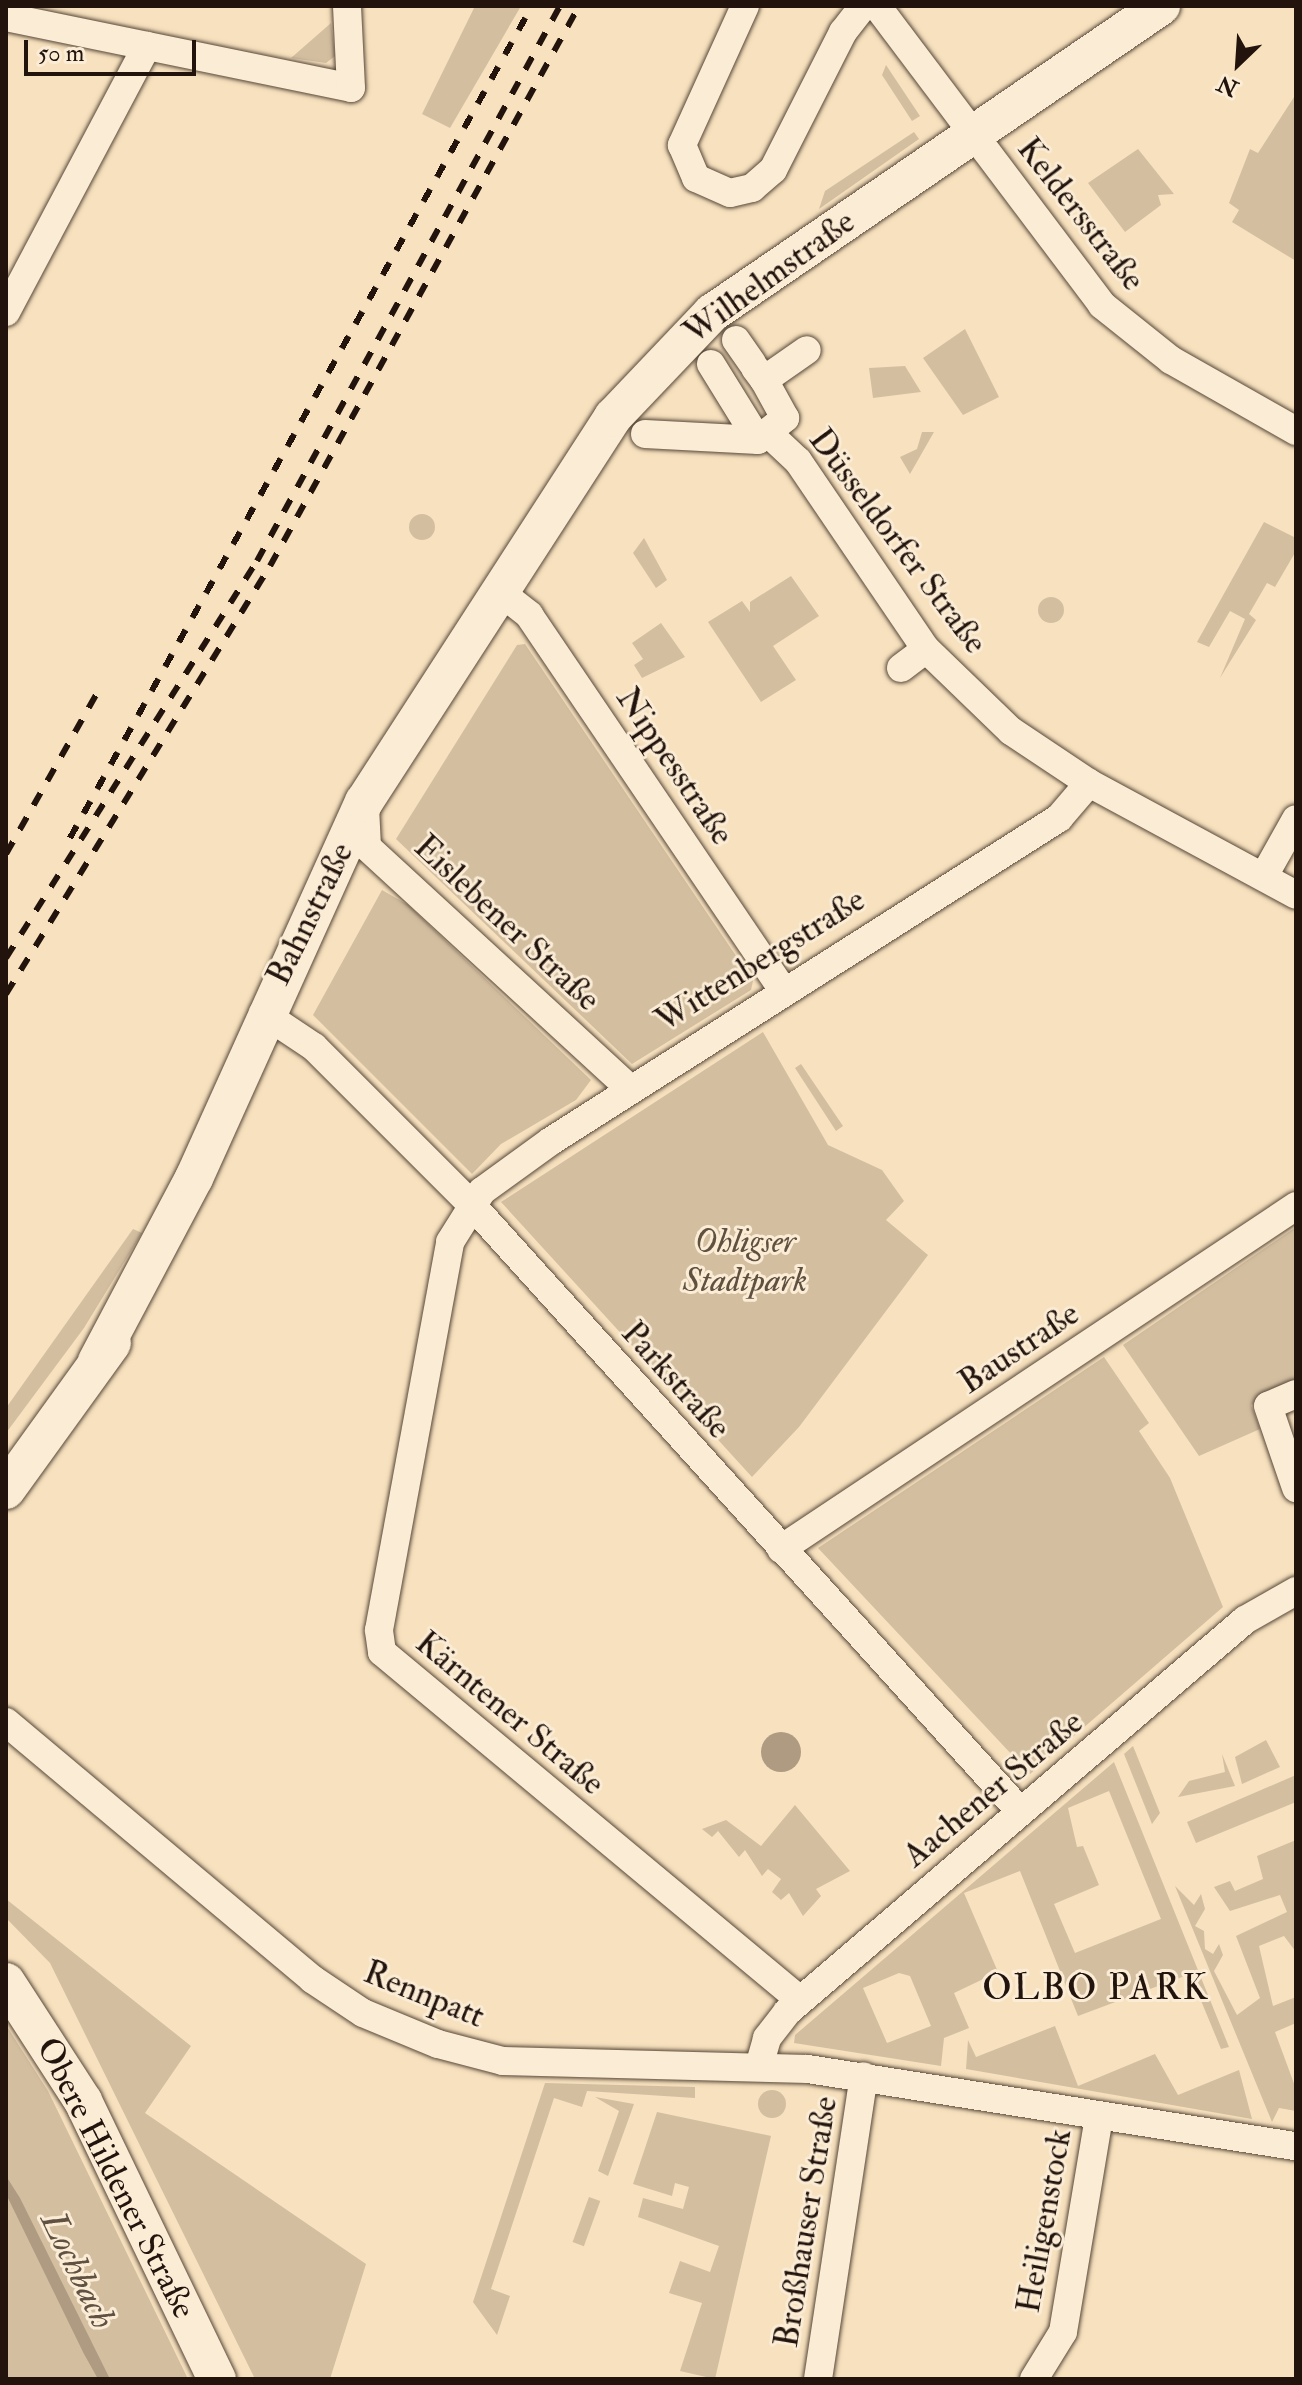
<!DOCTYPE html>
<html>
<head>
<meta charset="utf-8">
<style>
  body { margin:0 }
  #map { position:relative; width:1302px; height:2385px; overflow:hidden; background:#f7e1be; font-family:"IM FELL Double Pica",serif }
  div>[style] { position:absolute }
  .green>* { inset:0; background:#d3bea0; transform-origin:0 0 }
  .round { border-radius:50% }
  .water>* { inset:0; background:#af9b82 }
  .roads { filter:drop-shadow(0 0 2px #574739) drop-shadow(0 0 2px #574739) }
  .street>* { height:28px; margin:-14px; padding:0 14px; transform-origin:14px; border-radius:14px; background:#faecd5 }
  .secondary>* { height:38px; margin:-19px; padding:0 19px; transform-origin:19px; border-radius:19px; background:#faecd5 }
  .rail>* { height:6px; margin-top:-3px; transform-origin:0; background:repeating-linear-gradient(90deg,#22140d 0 14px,transparent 0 28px) }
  span { translate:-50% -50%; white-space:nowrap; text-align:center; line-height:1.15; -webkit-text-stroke:6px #faecd5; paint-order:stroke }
  .street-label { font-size:34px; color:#22140d }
  .park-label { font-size:34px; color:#605040; font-style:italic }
  .neighbourhood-label { font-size:36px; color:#22140d; letter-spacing:2px }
  .water-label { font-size:36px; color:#615142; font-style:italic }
  .frame { position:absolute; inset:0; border:8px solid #22140d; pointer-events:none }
  .north { position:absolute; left:1198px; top:24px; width:80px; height:80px; -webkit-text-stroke:6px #faecd5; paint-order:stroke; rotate:205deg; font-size:22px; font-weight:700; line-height:32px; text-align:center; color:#22140d }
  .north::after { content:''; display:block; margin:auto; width:28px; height:36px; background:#22140d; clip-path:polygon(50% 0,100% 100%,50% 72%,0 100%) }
  .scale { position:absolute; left:24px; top:40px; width:172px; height:36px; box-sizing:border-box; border:4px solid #22140d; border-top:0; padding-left:10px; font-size:24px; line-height:28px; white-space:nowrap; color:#22140d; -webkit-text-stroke:6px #faecd5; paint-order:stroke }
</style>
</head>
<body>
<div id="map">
  <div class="green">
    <div style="clip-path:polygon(475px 6px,521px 6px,450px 128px,422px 114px)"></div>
    <div style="clip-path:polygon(331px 23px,335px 56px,326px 63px,291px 58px)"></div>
    <div style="clip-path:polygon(886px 65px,920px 116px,912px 121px,882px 75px)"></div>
    <div style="clip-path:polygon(1296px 94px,1296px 261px,1232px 222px,1239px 210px,1229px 203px,1250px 149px,1258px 153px)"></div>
    <div style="clip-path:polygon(914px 132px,919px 139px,819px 209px,825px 191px)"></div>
    <div style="clip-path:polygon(1138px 149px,1174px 194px,1158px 195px,1161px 205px,1125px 232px,1088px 183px)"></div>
    <div style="clip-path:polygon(965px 329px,999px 397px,963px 415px,923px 358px)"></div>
    <div style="clip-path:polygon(905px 366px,921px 392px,873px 398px,869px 368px)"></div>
    <div style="clip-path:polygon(922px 432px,934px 432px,910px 474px,900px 457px,917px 449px)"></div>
    <div class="round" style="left:409px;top:514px;width:26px;height:26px"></div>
    <div style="clip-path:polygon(1264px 522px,1296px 538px,1296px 551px,1275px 587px,1267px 583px,1249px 614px,1256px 620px,1220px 678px,1245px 619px,1230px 611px,1209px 647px,1197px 642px)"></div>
    <div style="clip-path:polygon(644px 538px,667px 580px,656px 588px,633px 553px)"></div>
    <div style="clip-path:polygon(791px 576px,819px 616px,773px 646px,796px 680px,761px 702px,708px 622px,742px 601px,750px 612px,750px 602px)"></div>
    <div class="round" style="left:1038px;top:597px;width:26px;height:26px"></div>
    <div style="clip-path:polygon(661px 623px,685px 657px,642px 678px,634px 665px,643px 659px,632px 643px)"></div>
    <div style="clip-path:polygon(525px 644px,753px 981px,751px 990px,632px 1064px,396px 839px,517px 645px)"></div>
    <div style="clip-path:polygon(382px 890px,408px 905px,591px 1080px,576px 1100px,501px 1144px,472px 1174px,313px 1015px)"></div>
    <div style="clip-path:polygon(763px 1032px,828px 1145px,882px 1170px,904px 1201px,886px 1220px,928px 1255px,799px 1427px,752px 1477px,501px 1202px)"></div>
    <div style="clip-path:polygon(801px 1064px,843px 1126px,836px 1131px,795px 1068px)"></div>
    <div style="clip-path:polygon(1296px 1227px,1296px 1386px,1251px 1405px,1260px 1429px,1199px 1456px,1123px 1345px)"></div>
    <div style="clip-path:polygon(133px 1229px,142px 1233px,84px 1328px,6px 1433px,6px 1408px)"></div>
    <div style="clip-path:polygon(1104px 1357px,1149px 1423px,1139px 1431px,1170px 1478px,1223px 1607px,1030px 1774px,818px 1548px)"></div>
    <div style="clip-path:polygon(1266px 1740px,1280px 1767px,1242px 1784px,1235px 1757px)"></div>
    <div style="clip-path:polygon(1133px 1746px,1160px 1813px,1152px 1824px,1124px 1754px)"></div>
    <div style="clip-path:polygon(1222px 1754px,1235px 1786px,1178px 1797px,1189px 1781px,1225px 1772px)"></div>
    <div style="clip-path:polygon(evenodd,1114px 1762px,1229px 2047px,1221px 2049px,1190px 1974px,1078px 2016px,1020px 1871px,964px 1893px,998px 1972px,954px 1993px,969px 2028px,944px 2038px,941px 2066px,794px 2043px,795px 2035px,1114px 1762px,1109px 1791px,1161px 1919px,1075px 1953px,1054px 1904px,1099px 1885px,1083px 1846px,1077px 1847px,1068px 1808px,1109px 1791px,1114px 1762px,899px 1973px,910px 1976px,931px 2026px,887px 2043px,863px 1988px,899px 1973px)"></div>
    <div style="clip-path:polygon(1296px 1775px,1296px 1802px,1196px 1843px,1187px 1822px)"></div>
    <div style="clip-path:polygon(795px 1805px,850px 1871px,816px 1889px,821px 1896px,803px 1916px,789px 1893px,781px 1900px,772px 1892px,781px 1879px,768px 1869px,762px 1876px,745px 1850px,739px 1857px,718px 1831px,712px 1837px,702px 1829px,726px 1820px,761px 1846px)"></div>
    <div style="clip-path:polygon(1296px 1840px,1296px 1952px,1284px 1936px,1259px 1946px,1273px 2006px,1296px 1997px,1296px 2023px,1275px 2032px,1296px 2089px,1296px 2111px,1279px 2108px,1272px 2122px,1175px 1886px,1194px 1905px,1201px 1894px,1205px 1909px,1195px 1926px,1204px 1931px,1205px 1949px,1213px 1954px,1219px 1944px,1223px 1955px,1214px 1971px,1237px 2015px,1260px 1998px,1236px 1936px,1287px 1912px,1280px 1895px,1230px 1911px,1214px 1887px,1230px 1881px,1235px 1891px,1263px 1879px,1257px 1856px)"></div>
    <div style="clip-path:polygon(6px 1899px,191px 2046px,145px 2113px,366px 2264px,330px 2379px,255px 2379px,50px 1963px,6px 1918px)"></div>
    <div style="clip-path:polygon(6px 2025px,48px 2091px,188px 2379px,6px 2379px)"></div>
    <div style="clip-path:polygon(1055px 2026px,1078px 2086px,1155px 2054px,1178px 2095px,1239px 2070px,1252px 2119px,966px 2069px,968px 2040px,976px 2057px)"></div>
    <div style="clip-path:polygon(545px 2083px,695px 2087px,695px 2098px,587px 2091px,582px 2107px,554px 2098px,491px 2289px,510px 2296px,497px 2335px,473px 2302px)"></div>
    <div class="round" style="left:758px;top:2090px;width:28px;height:28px"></div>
    <div style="clip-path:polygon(595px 2097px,634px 2104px,608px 2176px,598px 2171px,619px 2111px)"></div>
    <div style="clip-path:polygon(657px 2112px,771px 2136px,715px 2379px,680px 2371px,702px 2303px,669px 2293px,680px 2261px,710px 2272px,719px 2246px,638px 2217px,643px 2198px,683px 2209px,689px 2187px,675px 2183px,672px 2196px,633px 2184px)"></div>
    <div style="left:589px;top:2197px;width:12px;height:48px;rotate:20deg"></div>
  </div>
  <div class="water">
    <div class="round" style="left:761px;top:1732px;width:40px;height:40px"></div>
    <div style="clip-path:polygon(6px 2176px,20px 2198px,110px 2379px,98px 2379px,84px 2354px,6px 2194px)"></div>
  </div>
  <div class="roads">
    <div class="street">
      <div style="left:745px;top:6px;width:153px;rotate:114.4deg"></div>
      <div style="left:682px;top:145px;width:36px;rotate:67deg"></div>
      <div style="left:696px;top:178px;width:37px;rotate:24deg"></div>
      <div style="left:730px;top:193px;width:23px;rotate:-13deg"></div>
      <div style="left:752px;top:188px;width:28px;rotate:-41deg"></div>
      <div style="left:773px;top:170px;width:155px;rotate:-63.1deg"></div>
      <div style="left:843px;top:32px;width:33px;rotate:-52deg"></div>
      <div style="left:877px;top:6px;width:374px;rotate:53deg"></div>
      <div style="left:1102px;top:305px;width:88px;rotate:38.6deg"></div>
      <div style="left:1171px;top:360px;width:144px;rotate:29.6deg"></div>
      <div style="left:6px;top:17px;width:352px;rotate:11.6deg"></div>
      <div style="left:351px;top:88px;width:82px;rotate:-92.8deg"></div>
      <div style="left:6px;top:312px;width:301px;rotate:-62.1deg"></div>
      <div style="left:736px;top:340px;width:28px;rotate:55deg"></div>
      <div style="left:711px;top:364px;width:89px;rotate:58.3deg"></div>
      <div style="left:758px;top:440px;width:35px;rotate:-39deg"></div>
      <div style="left:785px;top:418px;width:43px;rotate:-118.9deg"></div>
      <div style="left:755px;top:368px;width:15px;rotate:53deg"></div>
      <div style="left:764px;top:380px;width:52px;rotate:-34.9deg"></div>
      <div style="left:767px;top:432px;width:42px;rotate:43.1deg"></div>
      <div style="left:798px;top:461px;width:227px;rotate:55.8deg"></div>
      <div style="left:926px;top:649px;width:118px;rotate:44deg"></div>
      <div style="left:1011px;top:731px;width:94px;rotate:33.7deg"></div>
      <div style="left:1089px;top:783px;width:235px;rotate:28.4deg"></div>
      <div style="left:645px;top:434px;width:113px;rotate:3deg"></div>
      <div style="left:500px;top:592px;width:37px;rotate:38deg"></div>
      <div style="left:529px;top:615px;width:451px;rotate:55.9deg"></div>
      <div style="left:901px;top:668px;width:31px;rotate:-37deg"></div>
      <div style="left:365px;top:807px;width:40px;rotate:87.1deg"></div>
      <div style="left:367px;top:847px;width:355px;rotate:42.6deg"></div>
      <div style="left:1264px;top:876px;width:65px;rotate:-60.7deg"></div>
      <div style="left:263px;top:1013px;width:61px;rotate:33.7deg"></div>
      <div style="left:314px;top:1047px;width:222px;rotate:45deg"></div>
      <div style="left:471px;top:1204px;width:818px;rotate:47.87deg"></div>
      <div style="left:1296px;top:1394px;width:30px;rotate:157deg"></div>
      <div style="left:1268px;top:1406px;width:87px;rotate:71.1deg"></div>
      <div style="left:781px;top:1549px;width:619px;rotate:-33.66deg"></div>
      <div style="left:6px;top:1722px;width:400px;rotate:40deg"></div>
      <div style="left:312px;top:1979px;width:61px;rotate:33.7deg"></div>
      <div style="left:363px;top:2013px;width:81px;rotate:22.5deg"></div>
      <div style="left:438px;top:2044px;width:67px;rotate:14.7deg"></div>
      <div style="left:503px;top:2061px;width:305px;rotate:1.5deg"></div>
      <div style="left:808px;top:2069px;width:494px;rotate:9deg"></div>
      <div style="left:800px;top:2000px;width:544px;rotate:-140.22deg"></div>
      <div style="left:382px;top:1652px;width:22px;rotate:-98deg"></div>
      <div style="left:379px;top:1630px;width:394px;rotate:-79.6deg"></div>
      <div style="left:450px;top:1242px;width:60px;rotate:-57.9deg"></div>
      <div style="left:482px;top:1191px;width:85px;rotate:-35.9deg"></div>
      <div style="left:551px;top:1141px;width:602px;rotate:-32.45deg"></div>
      <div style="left:1059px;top:818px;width:46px;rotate:-49.4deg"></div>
      <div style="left:760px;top:2063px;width:26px;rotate:-74deg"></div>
      <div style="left:767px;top:2038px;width:33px;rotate:-52deg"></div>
      <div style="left:787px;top:2012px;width:603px;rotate:-40.56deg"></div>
      <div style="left:1245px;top:1620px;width:59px;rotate:-29.6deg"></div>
      <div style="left:818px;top:2379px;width:306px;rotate:-81.4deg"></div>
      <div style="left:1034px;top:2379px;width:55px;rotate:-58.3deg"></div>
      <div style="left:1063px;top:2332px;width:219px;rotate:-80.5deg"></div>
    </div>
    <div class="secondary">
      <div style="left:97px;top:1361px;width:207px;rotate:-62.1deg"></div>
      <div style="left:194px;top:1178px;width:413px;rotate:-65.7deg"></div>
      <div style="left:364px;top:802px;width:459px;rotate:-57.1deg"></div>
      <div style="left:613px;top:417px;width:144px;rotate:-46.4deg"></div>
      <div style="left:712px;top:313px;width:544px;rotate:-34.36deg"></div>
      <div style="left:6px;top:1490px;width:181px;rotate:-54.2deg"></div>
      <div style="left:6px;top:1982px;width:142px;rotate:57.1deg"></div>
      <div style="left:83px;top:2101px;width:309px;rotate:64.3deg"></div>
    </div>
  </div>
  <div class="rail">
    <div style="left:70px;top:838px;width:952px;rotate:-60.96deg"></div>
    <div style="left:6px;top:854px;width:195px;rotate:-60.5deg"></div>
    <div style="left:6px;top:958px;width:470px;rotate:-57.7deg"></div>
    <div style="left:257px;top:561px;width:632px;rotate:-61.37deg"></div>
    <div style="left:6px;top:994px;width:503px;rotate:-58.33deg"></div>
    <div style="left:270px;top:566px;width:640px;rotate:-61.11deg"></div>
  </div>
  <div class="street-label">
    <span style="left:1081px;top:214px;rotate:52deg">Keldersstraße</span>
    <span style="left:769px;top:277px;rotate:-36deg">Wilhelmstraße</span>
    <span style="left:898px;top:541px;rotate:53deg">Düsseldorfer Straße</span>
    <span style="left:675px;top:766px;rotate:56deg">Nippesstraße</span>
    <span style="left:310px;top:914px;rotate:-64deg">Bahnstraße</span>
    <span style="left:507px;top:923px;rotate:43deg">Eislebener Straße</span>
    <span style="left:760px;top:960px;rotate:-32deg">Wittenbergstraße</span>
    <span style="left:1019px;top:1348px;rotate:-34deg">Baustraße</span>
    <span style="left:676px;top:1380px;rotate:48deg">Parkstraße</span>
    <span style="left:510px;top:1713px;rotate:40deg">Kärntener Straße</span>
    <span style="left:993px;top:1789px;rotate:-40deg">Aachener Straße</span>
    <span style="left:424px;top:1994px;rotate:22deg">Rennpatt</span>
    <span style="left:116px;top:2178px;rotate:63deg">Obere Hildener Straße</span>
    <span style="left:1044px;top:2221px;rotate:-80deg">Heiligenstock</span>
    <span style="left:806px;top:2222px;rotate:-81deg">Broßhauser Straße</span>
  </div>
  <div class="park-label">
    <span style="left:745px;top:1261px">Ohligser<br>Stadtpark</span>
  </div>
  <div class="neighbourhood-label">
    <span style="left:1096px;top:1988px">OLBO PARK</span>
  </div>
  <div class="water-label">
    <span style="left:78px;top:2270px;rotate:64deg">Lochbach</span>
  </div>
  <div class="frame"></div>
  <div class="north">N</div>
  <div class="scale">50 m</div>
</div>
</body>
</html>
